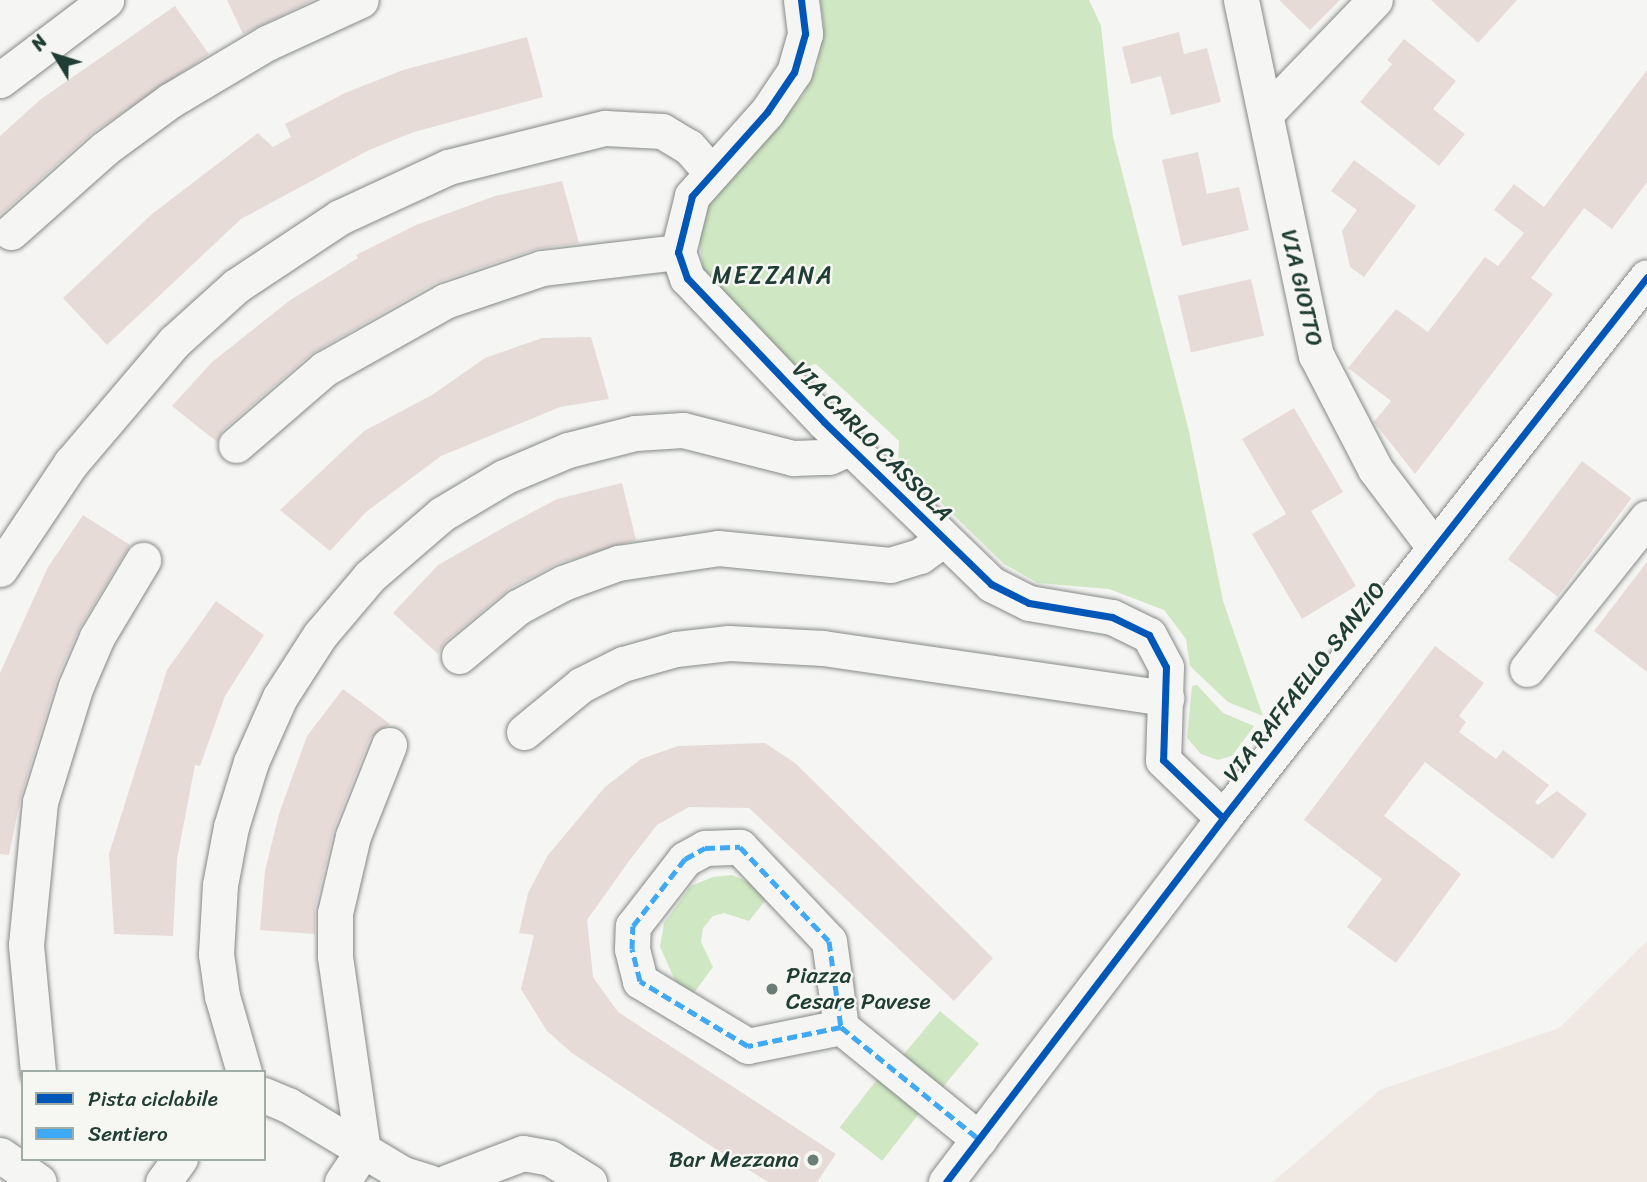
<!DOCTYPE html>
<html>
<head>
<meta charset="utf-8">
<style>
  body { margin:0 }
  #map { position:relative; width:1647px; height:1182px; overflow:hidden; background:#f5f5f3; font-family:Sriracha,sans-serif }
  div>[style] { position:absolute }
  .built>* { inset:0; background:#f0e8e3 }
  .green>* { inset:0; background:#cfe7c2; transform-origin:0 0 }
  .building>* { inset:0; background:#e7dbd8; transform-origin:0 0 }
  .roads { filter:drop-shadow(0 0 2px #858a88) drop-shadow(0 0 2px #858a88) }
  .street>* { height:35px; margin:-17.5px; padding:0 17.5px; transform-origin:17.5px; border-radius:17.5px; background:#f5f5f3 }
  .quiet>* { height:5px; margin-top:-2.5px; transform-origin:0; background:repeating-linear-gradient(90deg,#3fa9f5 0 10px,transparent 0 15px) }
  .cycleway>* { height:7px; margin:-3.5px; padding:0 3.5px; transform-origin:3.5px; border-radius:3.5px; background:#0057b8 }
  .dots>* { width:19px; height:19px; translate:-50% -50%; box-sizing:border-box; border:4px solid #f6f6f2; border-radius:50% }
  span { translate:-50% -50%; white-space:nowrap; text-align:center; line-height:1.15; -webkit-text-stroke:5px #f6f6f2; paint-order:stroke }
  .street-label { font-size:23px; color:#1f3d34 }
  .poi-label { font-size:23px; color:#1f3d34 }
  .left { translate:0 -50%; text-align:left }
  .right { translate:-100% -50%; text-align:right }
  .neighbourhood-label { font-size:24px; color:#1f3d34; letter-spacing:2px }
  .legend { position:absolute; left:21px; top:1070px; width:245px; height:91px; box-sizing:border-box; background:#f6f6f2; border:2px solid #a0aca6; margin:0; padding:9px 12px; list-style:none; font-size:21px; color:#1f3d34 }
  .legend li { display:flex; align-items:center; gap:14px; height:35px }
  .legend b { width:35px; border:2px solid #a0aca6 }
  .north { position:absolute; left:21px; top:21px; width:70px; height:70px; -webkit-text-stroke:5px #f6f6f2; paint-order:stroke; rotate:308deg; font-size:19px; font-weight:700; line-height:28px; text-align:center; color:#1f3d34 }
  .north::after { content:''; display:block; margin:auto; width:24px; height:32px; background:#1f3d34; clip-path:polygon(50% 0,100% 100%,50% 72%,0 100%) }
</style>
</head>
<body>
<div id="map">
  <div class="built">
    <div style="clip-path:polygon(1647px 941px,1647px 1182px,1273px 1182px,1380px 1090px,1559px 1028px)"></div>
  </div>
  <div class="green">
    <div style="clip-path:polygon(820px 0,1089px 0,1101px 26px,1113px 137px,1188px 427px,1223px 601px,1263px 716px,1228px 702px,1190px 666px,1186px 639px,1164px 610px,1109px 589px,1038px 583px,1004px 564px,898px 461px,899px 441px,816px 364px,793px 370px,704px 275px,698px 231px,703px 208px,802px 97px,817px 67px,824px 26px)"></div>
    <div style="clip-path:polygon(1197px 685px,1223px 713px,1254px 726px,1232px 756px,1218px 760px,1201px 754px,1187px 738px,1192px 686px)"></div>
    <div style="clip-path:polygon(732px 875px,772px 892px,749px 921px,724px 913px,713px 916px,703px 928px,701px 942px,713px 967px,690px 998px,675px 980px,660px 947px,664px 923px,691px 886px,713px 877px)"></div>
    <div style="left:940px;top:1011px;width:51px;height:61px;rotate:40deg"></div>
    <div style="left:879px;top:1077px;width:54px;height:64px;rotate:38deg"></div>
  </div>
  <div class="building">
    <div style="clip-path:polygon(227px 0,313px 0,243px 34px)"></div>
    <div style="clip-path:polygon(1279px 0,1340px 0,1310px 30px)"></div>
    <div style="clip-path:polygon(1431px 0,1517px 0,1478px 43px)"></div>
    <div style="clip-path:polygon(175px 6px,209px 54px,92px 133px,0 215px,0 136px,41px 99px)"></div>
    <div style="clip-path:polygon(1179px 32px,1184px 54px,1207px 48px,1221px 102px,1171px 115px,1161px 76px,1131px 84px,1122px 47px)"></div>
    <div style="clip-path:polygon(527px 37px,543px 97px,414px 132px,369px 150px,241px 219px,107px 345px,63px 298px,152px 214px,258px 133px,273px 147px,291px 137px,285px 124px,345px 93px,403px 70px)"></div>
    <div style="clip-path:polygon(1404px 39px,1456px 81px,1433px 109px,1465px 134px,1439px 166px,1360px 102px,1392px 64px,1387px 60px)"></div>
    <div style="clip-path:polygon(1647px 70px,1647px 182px,1612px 229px,1584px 208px,1531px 278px,1553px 294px,1415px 474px,1374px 422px,1391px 401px,1348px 368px,1396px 309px,1428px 332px,1485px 257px,1498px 266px,1524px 233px,1494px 210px,1514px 184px,1544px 207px)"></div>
    <div style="clip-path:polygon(1198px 152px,1207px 194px,1239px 187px,1249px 230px,1182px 246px,1162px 160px)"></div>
    <div style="clip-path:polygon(1354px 160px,1416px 206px,1364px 277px,1350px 267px,1342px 231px,1357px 210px,1331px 191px)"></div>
    <div style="clip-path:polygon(562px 181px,579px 243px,536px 249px,435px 283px,311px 354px,223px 430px,217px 442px,172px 406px,212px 362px,289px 301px,358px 258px,356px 255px,416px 225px,495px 196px)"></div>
    <div style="left:1251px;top:279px;width:58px;height:75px;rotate:77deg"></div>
    <div style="clip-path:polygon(591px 337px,609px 399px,560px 407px,441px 456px,366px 512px,330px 551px,280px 510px,364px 431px,432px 395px,485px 358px,542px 338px)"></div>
    <div style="clip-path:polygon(1294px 408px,1343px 492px,1311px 511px,1356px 586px,1302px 619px,1252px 534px,1286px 514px,1242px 439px)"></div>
    <div style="left:1582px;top:461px;width:62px;height:123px;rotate:37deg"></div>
    <div style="clip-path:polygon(622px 483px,636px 540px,556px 564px,509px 589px,446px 641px,438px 654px,393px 613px,438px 565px,508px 525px,557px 499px)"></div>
    <div style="clip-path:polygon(83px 515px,130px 545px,80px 627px,57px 678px,21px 796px,9px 855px,0 854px,0 673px,48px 567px)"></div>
    <div style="clip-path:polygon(1647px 562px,1647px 672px,1594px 631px)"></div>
    <div style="clip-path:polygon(216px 601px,264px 635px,225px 696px,200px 766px,195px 765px,177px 859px,173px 936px,114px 934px,109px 854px,167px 670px)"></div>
    <div style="clip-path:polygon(1435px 646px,1484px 683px,1459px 716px,1466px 722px,1459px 732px,1496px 759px,1503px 750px,1549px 785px,1535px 802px,1538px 805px,1557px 791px,1587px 814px,1553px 859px,1425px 762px,1384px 816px,1461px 874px,1396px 963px,1347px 927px,1382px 879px,1304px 820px)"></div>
    <div style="clip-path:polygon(343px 689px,390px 724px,370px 738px,334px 829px,315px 908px,315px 934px,260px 930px,265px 871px,279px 814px,307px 736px)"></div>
    <div style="clip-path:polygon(765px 743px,795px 763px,993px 958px,954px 1001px,749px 808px,689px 807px,657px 825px,629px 861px,587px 920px,593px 977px,618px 1012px,836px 1154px,817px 1182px,768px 1182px,705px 1142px,572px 1053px,547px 1031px,521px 989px,534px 935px,519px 933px,528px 893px,548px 855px,605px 787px,641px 759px,678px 746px)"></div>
  </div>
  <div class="roads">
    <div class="street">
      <div style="left:801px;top:0;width:34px;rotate:83deg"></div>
      <div style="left:805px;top:34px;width:40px;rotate:106deg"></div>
      <div style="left:794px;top:72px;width:48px;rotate:124deg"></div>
      <div style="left:767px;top:112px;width:113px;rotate:131.8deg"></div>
      <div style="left:692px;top:196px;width:58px;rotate:104deg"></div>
      <div style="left:678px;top:252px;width:28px;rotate:71deg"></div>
      <div style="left:687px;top:278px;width:199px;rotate:46.4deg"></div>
      <div style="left:824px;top:422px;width:233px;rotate:44.1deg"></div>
      <div style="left:991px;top:584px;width:42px;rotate:26.6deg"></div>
      <div style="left:1029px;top:603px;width:84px;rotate:9.6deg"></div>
      <div style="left:1112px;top:617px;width:41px;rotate:25.9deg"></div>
      <div style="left:1149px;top:635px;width:36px;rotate:62deg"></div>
      <div style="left:1166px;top:667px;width:93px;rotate:91.8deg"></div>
      <div style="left:1163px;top:760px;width:83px;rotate:44deg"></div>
      <div style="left:1241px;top:0;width:363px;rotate:78.1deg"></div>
      <div style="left:1316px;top:355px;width:128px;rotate:62.6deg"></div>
      <div style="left:1375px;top:469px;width:98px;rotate:52.9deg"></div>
      <div style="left:0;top:80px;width:133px;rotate:-37deg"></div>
      <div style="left:1268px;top:111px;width:154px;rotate:-46.1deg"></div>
      <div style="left:11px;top:232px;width:125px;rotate:-41.7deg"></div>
      <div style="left:104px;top:149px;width:83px;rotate:-36.2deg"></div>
      <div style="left:171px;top:100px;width:112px;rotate:-30.7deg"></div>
      <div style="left:267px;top:43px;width:103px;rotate:-24.6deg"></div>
      <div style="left:236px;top:445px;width:116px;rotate:-40.8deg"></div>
      <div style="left:324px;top:369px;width:139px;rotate:-29.3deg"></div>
      <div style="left:445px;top:301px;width:102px;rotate:-18.8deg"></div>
      <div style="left:542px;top:268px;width:137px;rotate:-6.7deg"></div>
      <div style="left:0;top:569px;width:128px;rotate:-56.2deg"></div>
      <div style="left:71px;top:463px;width:159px;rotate:-49.6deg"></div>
      <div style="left:174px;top:342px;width:84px;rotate:-42.1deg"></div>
      <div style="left:236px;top:286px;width:125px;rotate:-33.6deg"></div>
      <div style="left:340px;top:217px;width:119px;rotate:-24.8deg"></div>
      <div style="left:448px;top:167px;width:162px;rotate:-14deg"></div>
      <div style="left:605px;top:128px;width:57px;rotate:3deg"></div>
      <div style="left:662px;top:131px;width:31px;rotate:31deg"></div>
      <div style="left:689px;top:147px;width:32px;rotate:49deg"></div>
      <div style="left:459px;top:656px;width:77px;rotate:-39.7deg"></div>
      <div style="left:518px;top:607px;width:51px;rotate:-28.1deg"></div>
      <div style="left:563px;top:583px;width:59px;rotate:-20deg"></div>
      <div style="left:618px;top:563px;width:101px;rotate:-8.5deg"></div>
      <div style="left:718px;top:548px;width:173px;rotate:5.6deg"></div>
      <div style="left:890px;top:565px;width:31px;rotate:-17deg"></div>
      <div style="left:920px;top:556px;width:27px;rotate:-36deg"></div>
      <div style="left:1527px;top:669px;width:193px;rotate:-51.5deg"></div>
      <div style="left:524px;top:732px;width:74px;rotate:-39.5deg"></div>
      <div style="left:581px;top:685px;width:47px;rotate:-26.6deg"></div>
      <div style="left:623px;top:664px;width:55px;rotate:-15.8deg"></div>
      <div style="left:676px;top:649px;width:53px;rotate:-6.5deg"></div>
      <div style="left:729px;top:643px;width:94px;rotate:3deg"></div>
      <div style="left:823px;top:648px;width:347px;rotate:8.3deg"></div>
      <div style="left:841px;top:1027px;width:95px;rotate:168.5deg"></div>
      <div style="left:748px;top:1046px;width:126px;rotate:-149deg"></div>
      <div style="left:640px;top:981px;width:33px;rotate:-104deg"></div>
      <div style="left:632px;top:949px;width:23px;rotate:-88deg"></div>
      <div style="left:633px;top:926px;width:85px;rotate:-52.2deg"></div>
      <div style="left:685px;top:859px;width:23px;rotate:-29deg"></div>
      <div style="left:705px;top:848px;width:35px;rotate:-2deg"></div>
      <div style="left:740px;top:847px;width:129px;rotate:46.6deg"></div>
      <div style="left:829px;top:941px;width:87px;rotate:82.1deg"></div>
      <div style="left:841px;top:1027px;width:178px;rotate:39.1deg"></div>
      <div style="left:38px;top:1072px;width:128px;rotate:-95.4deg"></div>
      <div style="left:26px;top:945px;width:144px;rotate:-84.4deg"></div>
      <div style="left:40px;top:802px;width:121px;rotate:-72.8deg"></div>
      <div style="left:76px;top:686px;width:53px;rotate:-66.8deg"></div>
      <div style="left:97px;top:637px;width:90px;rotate:-59.1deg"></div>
      <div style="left:244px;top:1072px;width:79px;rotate:-106.1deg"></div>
      <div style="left:222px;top:996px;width:42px;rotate:-98.1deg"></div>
      <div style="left:216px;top:954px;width:69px;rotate:-86.7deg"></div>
      <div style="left:220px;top:885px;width:59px;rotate:-79.3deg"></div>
      <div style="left:231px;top:827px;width:68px;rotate:-72.9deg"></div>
      <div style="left:251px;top:762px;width:71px;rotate:-66deg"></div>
      <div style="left:280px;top:697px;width:74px;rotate:-57.2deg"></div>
      <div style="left:320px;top:635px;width:77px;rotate:-49.7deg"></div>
      <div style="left:370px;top:576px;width:95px;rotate:-40.7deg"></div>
      <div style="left:442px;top:514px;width:72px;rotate:-30.8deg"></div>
      <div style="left:504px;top:477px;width:69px;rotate:-22.9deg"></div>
      <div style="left:568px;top:450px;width:69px;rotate:-14.2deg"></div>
      <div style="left:635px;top:433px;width:48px;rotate:-3.6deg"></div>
      <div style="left:683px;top:430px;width:114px;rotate:14.3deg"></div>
      <div style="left:793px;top:458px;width:36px;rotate:-2deg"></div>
      <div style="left:829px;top:457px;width:22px;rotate:-24deg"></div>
      <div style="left:264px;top:1095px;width:26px;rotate:23deg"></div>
      <div style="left:288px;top:1105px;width:134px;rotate:31deg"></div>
      <div style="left:403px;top:1174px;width:27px;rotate:17deg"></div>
      <div style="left:0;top:1155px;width:47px;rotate:34.7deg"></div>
      <div style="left:163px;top:1182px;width:29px;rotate:-54deg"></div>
      <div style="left:342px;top:1182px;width:37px;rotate:-56deg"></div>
      <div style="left:363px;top:1151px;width:197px;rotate:-98.2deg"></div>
      <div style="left:335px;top:956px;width:43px;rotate:-90deg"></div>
      <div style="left:335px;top:913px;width:79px;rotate:-76.8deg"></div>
      <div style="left:353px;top:836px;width:98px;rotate:-68.4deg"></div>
      <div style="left:447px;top:1182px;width:81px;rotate:-20.9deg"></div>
      <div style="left:523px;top:1153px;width:27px;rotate:10deg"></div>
      <div style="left:550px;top:1158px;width:46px;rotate:31.6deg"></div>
      <div style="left:946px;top:1182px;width:457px;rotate:-52.7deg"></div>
      <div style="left:1223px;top:818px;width:687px;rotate:-51.91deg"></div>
    </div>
  </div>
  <div class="quiet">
    <div style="left:841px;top:1027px;width:95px;rotate:168.5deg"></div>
    <div style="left:748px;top:1046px;width:126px;rotate:-149deg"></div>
    <div style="left:640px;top:981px;width:33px;rotate:-104deg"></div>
    <div style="left:632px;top:949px;width:23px;rotate:-88deg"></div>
    <div style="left:633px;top:926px;width:85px;rotate:-52.2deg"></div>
    <div style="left:685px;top:859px;width:23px;rotate:-29deg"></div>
    <div style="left:705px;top:848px;width:35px;rotate:-2deg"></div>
    <div style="left:740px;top:847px;width:129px;rotate:46.6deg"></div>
    <div style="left:829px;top:941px;width:87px;rotate:82.1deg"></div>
    <div style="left:841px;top:1027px;width:178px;rotate:39.1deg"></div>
  </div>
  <div class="cycleway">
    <div style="left:801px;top:0;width:34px;rotate:83deg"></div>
    <div style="left:805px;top:34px;width:40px;rotate:106deg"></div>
    <div style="left:794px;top:72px;width:48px;rotate:124deg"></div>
    <div style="left:767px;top:112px;width:113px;rotate:131.8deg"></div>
    <div style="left:692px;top:196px;width:58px;rotate:104deg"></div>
    <div style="left:678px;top:252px;width:28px;rotate:71deg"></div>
    <div style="left:687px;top:278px;width:199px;rotate:46.4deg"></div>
    <div style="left:824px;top:422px;width:233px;rotate:44.1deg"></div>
    <div style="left:991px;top:584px;width:42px;rotate:26.6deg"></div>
    <div style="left:1029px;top:603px;width:84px;rotate:9.6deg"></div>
    <div style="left:1112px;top:617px;width:41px;rotate:25.9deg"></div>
    <div style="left:1149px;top:635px;width:36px;rotate:62deg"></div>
    <div style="left:1166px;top:667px;width:93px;rotate:91.8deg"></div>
    <div style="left:1163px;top:760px;width:83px;rotate:44deg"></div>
    <div style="left:946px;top:1182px;width:457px;rotate:-52.7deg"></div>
    <div style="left:1223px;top:818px;width:687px;rotate:-51.91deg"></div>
  </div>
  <div class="dots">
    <div style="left:772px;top:989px;background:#6a7d77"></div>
    <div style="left:813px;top:1160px;background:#6a7d77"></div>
  </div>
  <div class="street-label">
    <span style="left:1301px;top:288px;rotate:77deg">VIA GIOTTO</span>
    <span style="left:872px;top:442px;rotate:45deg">VIA CARLO CASSOLA</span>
    <span style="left:1305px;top:682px;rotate:-52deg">VIA RAFFAELLO SANZIO</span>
  </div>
  <div class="poi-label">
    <span class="left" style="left:786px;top:989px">Piazza<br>Cesare Pavese</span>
    <span class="right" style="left:799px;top:1160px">Bar Mezzana</span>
  </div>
  <div class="neighbourhood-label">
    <span style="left:773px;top:276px">MEZZANA</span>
  </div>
  <ul class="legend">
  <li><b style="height:9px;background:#0057b8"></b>Pista ciclabile</li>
  <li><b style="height:9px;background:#3fa9f5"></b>Sentiero</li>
  </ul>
  <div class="north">N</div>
</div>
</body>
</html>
